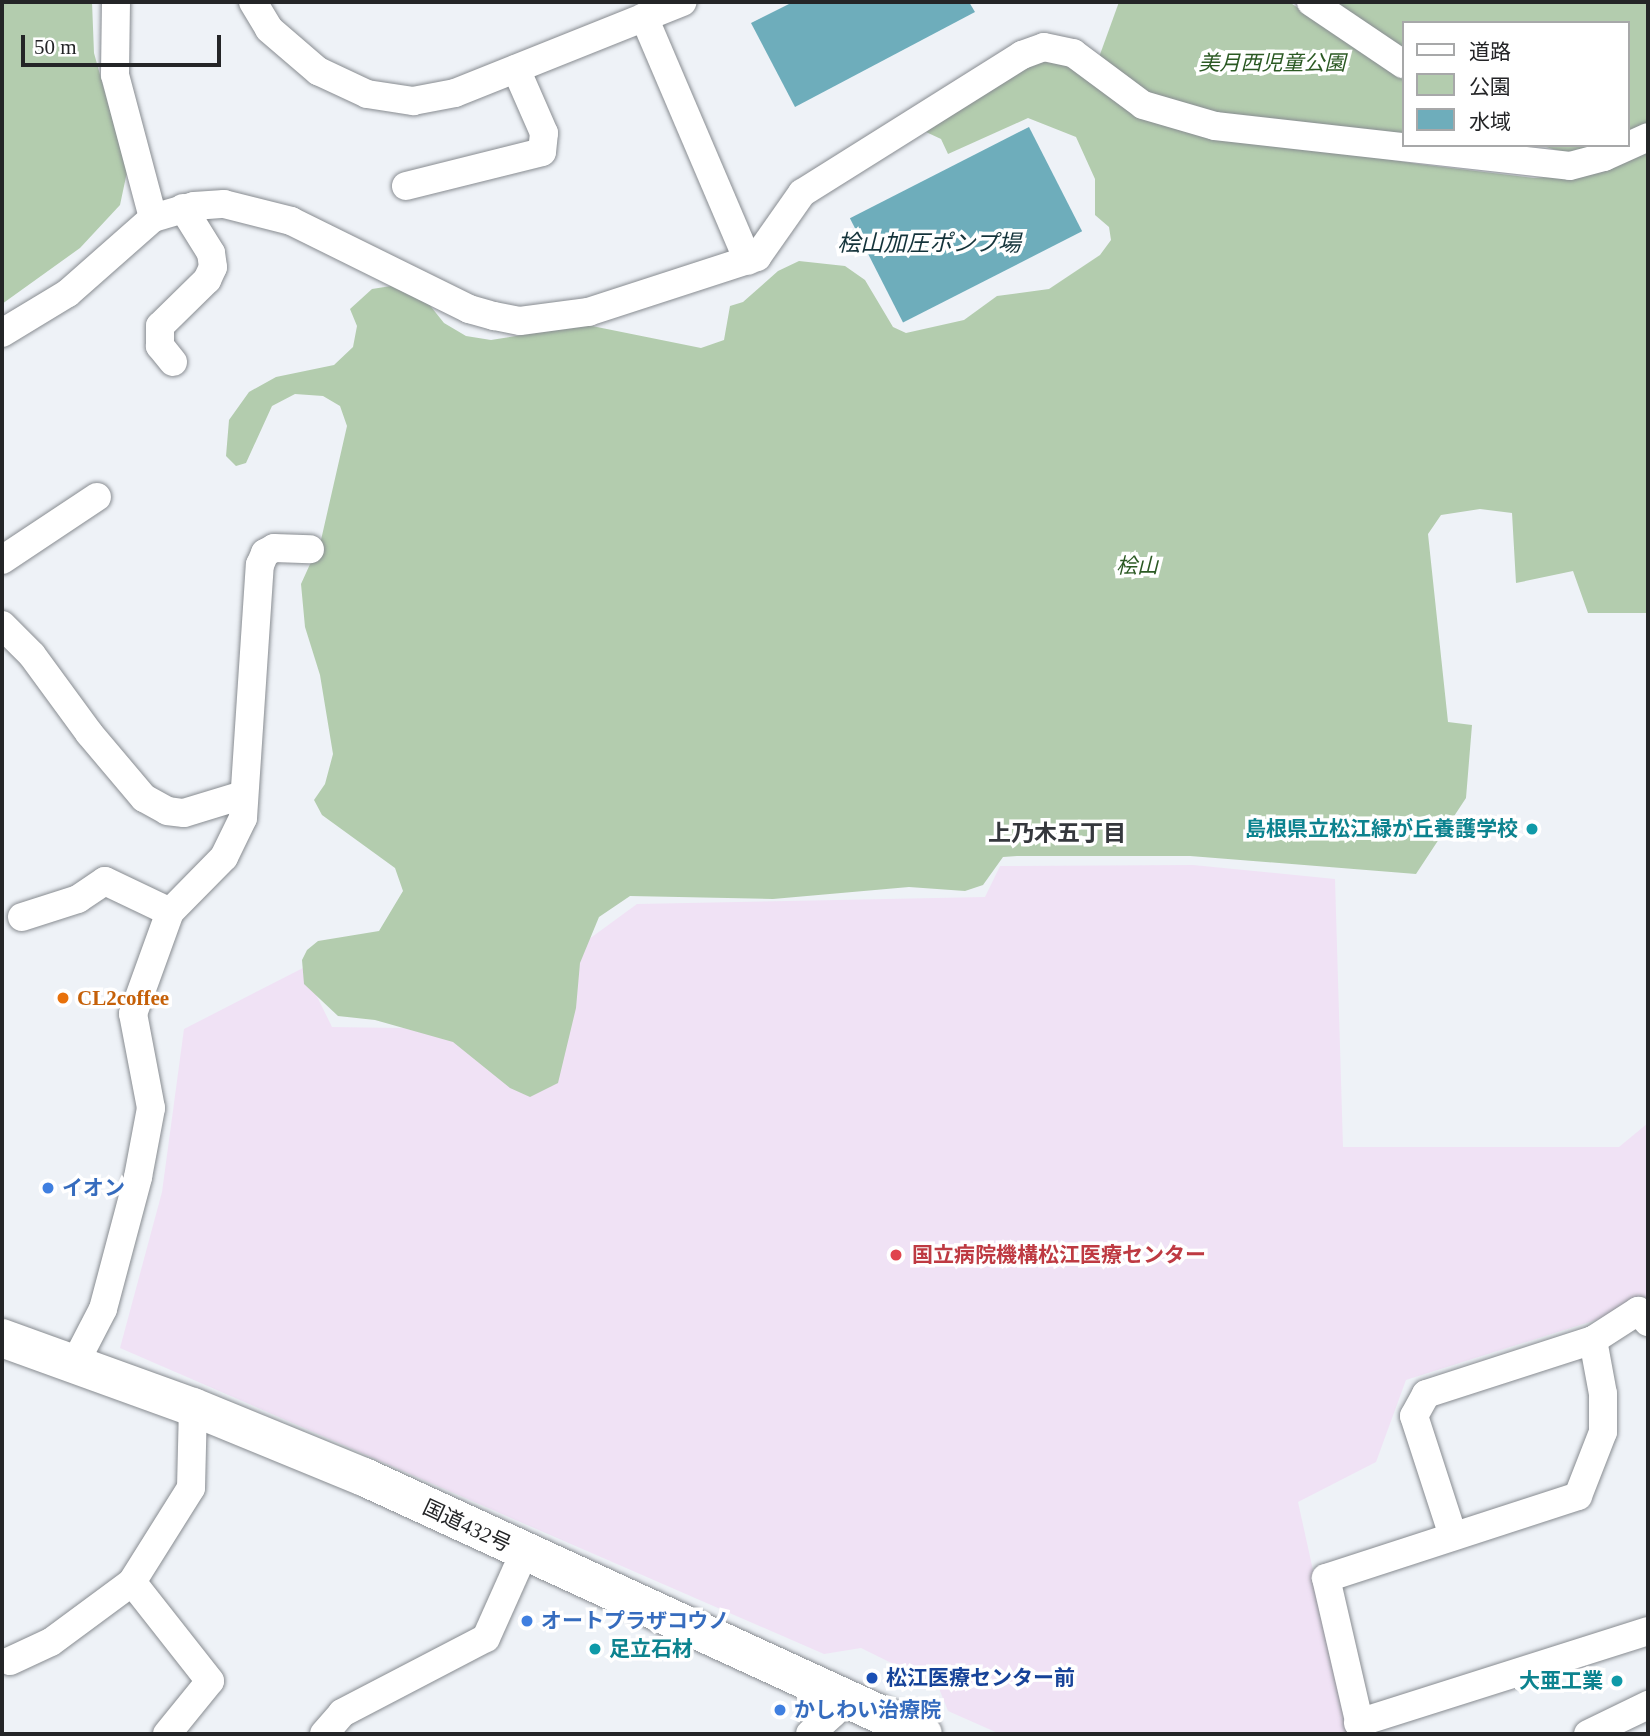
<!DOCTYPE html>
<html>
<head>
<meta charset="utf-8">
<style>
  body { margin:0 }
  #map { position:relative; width:1650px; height:1736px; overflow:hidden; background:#eef2f7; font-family:"Times New Roman","Noto Sans JP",serif }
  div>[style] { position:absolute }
  .medical>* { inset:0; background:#f0e2f5 }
  .green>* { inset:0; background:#b3ccae }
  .water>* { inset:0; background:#6eadbb; transform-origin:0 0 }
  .roads { filter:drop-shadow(0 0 2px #888c91) drop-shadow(0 0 2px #888c91) }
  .street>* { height:28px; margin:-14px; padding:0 14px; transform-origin:14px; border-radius:14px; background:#fff }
  .highway>* { height:38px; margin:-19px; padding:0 19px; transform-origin:19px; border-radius:19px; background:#fff }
  .dots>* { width:19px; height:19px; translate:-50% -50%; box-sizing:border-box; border:4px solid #fff; border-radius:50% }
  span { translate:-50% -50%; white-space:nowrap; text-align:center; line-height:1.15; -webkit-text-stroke:7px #fff; paint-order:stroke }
  .park-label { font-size:21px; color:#2b5923; font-style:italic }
  .culture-label { font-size:21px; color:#0d838f; font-weight:700 }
  .right { translate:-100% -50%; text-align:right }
  .left { translate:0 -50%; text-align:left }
  .food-label { font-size:21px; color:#c56008; font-weight:700 }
  .shop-label { font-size:21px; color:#366cbe; font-weight:700 }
  .health-label { font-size:21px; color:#be3a42; font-weight:700 }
  .street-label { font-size:21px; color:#242527 }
  .transit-label { font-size:21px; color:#164399; font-weight:700 }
  .water-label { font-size:23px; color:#14333a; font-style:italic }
  .neighbourhood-label { font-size:23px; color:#35383d; font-weight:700 }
  .frame { position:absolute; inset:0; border:4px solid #242527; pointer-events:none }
  .legend { position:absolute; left:1402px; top:21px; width:228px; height:126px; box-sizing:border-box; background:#fff; border:2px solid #a7a8a9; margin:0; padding:9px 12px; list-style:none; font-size:21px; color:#242527 }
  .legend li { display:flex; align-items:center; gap:14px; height:35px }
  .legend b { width:35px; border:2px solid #a7a8a9 }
  .scale { position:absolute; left:21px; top:35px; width:200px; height:32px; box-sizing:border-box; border:4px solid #242527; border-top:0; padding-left:9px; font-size:21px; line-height:24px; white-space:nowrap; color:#242527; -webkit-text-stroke:5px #fff; paint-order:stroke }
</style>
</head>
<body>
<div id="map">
  <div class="medical">
    <div style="clip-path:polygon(1193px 865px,1335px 879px,1343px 1147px,1619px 1147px,1648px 1123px,1648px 1318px,1599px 1319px,1406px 1380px,1376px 1462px,1298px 1502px,1349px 1734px,1000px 1734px,948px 1711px,938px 1686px,861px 1648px,824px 1654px,120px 1348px,162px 1192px,184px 1029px,303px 968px,332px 1027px,466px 1029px,637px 904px,985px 897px,1000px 866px)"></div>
  </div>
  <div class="green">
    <div style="clip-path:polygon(2px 2px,92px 2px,94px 53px,127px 172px,120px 205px,80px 248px,2px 304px)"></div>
    <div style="clip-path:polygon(1119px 2px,1289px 2px,1403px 75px,1403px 139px,1245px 122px,1163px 102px,1098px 60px)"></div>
    <div style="clip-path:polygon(1338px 2px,1648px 2px,1648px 126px,1627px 134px,1627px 23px,1403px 23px,1403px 51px,1338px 8px)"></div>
    <div style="clip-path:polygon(1041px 55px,1059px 57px,1209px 131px,1418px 164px,1534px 178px,1575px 175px,1648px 151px,1648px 613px,1588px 613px,1573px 571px,1516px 583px,1512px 513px,1480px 509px,1441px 515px,1428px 534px,1448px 722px,1472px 725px,1466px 798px,1416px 874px,1190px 856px,1017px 856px,1003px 857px,983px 885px,965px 891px,909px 887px,773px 899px,630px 896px,599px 917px,580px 963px,576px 1008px,558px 1083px,530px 1097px,510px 1088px,453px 1042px,375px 1020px,338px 1016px,304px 984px,302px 960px,307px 950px,318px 941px,379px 931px,403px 891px,395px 868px,322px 815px,314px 800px,325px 784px,333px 754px,320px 675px,305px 627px,301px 584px,321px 540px,347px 426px,340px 406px,323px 396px,295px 394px,272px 406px,246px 463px,236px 466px,226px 456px,229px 420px,249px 392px,276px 377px,334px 365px,353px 347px,357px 326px,350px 309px,372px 289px,391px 286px,428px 303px,444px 323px,466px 336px,491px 340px,587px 325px,701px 348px,724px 340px,730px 306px,743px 302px,778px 271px,799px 261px,845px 266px,865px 280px,893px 327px,906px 333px,964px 320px,997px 296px,1049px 289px,1100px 255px,1111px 240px,1109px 227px,1095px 215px,1095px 179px,1076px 137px,1028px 118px,948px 154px,941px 139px,926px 132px)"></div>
    <div style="clip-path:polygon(1539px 145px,1596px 145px,1570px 154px)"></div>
  </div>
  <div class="water">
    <div style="clip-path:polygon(793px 2px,969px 2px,975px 12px,795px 107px,751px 23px)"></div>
    <div style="left:1029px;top:127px;width:117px;height:201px;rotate:63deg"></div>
  </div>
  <div class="roads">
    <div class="street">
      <div style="left:116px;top:2px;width:73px;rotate:90.8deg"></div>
      <div style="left:115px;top:75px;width:148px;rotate:75.1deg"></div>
      <div style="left:253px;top:2px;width:31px;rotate:59deg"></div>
      <div style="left:269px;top:29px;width:65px;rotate:40.6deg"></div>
      <div style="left:318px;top:71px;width:54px;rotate:25.1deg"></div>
      <div style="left:367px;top:94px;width:47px;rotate:8.7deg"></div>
      <div style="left:413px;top:101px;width:43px;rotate:-10.8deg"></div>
      <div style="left:455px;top:93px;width:245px;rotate:-21.8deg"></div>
      <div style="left:1311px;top:2px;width:111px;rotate:34deg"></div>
      <div style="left:644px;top:17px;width:265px;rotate:66.9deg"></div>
      <div style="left:406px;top:186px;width:140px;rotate:-14deg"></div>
      <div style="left:542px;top:152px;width:19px;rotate:-84deg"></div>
      <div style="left:544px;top:133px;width:70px;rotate:-113.6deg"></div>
      <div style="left:2px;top:333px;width:77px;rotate:-31.2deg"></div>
      <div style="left:68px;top:293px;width:113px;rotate:-41.4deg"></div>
      <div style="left:153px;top:218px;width:43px;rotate:-16.3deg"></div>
      <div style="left:194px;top:206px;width:30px;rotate:-4deg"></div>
      <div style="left:224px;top:204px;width:69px;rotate:14.2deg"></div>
      <div style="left:291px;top:221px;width:199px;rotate:26.3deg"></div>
      <div style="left:469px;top:309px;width:26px;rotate:16deg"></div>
      <div style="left:494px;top:316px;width:26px;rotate:11deg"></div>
      <div style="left:520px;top:321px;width:69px;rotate:-7.5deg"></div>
      <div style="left:588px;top:312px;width:178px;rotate:-18deg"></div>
      <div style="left:757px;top:257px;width:78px;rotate:-54.9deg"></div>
      <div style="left:802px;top:193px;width:260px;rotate:-32.1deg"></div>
      <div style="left:1022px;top:55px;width:23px;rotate:-20deg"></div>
      <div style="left:1044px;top:47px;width:30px;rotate:12deg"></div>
      <div style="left:1073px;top:53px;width:87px;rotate:36.6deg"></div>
      <div style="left:1143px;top:105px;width:75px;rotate:16.3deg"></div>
      <div style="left:1215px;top:126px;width:357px;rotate:6.4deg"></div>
      <div style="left:1570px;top:166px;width:35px;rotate:-15deg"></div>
      <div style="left:1604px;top:157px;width:48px;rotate:-24.4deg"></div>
      <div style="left:173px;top:362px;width:21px;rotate:-129deg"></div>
      <div style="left:160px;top:346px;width:20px;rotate:-90deg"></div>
      <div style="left:160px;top:326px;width:66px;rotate:-44.4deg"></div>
      <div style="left:207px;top:280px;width:14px;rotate:-65deg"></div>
      <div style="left:213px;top:267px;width:14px;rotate:-98deg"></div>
      <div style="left:211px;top:253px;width:53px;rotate:-121.9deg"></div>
      <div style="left:2px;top:560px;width:114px;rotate:-33.6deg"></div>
      <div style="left:2px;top:625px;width:42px;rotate:45deg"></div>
      <div style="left:32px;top:655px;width:97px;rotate:53.8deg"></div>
      <div style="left:89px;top:733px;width:85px;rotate:49.8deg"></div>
      <div style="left:144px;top:798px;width:26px;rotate:29deg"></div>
      <div style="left:167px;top:811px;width:17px;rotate:7deg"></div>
      <div style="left:184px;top:813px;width:62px;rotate:-17deg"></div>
      <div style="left:22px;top:917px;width:59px;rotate:-17.8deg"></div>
      <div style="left:78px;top:899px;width:32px;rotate:-34deg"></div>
      <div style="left:105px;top:881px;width:72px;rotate:25.5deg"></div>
      <div style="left:74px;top:1365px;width:63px;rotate:-62.6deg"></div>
      <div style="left:103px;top:1309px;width:137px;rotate:-75.1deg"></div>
      <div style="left:138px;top:1177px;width:70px;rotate:-79.3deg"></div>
      <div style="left:151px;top:1108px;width:96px;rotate:-100.8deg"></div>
      <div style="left:133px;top:1014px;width:109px;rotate:-70.1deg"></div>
      <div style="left:170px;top:912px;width:77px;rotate:-45.5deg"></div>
      <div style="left:224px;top:857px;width:43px;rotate:-64deg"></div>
      <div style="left:243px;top:818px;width:254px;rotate:-86.2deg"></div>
      <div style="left:260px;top:565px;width:13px;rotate:-67deg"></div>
      <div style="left:265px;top:553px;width:10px;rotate:-29deg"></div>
      <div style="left:274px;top:548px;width:36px;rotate:2deg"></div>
      <div style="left:1453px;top:1536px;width:126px;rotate:-108deg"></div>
      <div style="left:1414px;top:1416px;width:25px;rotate:-61deg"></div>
      <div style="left:1426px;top:1394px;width:176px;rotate:-17.9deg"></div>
      <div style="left:1593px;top:1340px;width:54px;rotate:-32.8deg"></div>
      <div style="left:1638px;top:1311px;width:15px;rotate:48deg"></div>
      <div style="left:10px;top:1661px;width:45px;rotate:-24.9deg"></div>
      <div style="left:51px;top:1642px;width:101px;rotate:-36.5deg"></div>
      <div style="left:1358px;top:1723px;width:304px;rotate:-17.6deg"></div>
      <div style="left:167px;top:1734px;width:68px;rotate:-50.9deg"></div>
      <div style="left:210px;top:1681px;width:126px;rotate:-128.2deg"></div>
      <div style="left:132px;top:1582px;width:111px;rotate:-57.9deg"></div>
      <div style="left:191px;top:1488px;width:81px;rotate:-88.6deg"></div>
      <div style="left:324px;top:1734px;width:28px;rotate:-49deg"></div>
      <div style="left:342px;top:1713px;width:162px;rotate:-27.5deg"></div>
      <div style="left:486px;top:1638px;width:93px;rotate:-65.9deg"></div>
      <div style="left:810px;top:1734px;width:31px;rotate:-42deg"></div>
      <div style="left:833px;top:1713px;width:18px;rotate:-71deg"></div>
      <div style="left:1362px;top:1734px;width:160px;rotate:-103deg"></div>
      <div style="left:1326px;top:1578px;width:265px;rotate:-18deg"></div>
      <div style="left:1578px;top:1496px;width:69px;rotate:-68.7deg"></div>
      <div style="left:1603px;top:1432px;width:38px;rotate:-90deg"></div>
      <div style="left:1603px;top:1394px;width:55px;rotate:-100.5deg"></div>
      <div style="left:1588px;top:1734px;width:67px;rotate:-25.8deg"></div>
    </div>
    <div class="highway">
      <div style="left:2px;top:1338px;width:203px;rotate:19.9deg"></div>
      <div style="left:193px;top:1407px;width:185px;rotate:22.3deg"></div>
      <div style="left:364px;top:1477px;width:615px;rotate:24.69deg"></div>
    </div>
  </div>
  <div class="dots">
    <div style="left:1532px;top:829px;background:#0f9aa8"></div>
    <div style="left:63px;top:998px;background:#e8710a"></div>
    <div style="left:48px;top:1188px;background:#3f7fe0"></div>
    <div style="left:896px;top:1255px;background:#e0444e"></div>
    <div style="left:527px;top:1621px;background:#3f7fe0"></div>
    <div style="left:595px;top:1649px;background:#0f9aa8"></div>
    <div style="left:872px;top:1678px;background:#1a4fb4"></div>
    <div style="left:1617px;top:1681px;background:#0f9aa8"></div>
    <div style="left:780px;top:1710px;background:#3f7fe0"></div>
  </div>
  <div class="park-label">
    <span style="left:1272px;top:63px">美月西児童公園</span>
    <span style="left:1137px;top:566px">桧山</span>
  </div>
  <div class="culture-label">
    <span class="right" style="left:1518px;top:829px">島根県立松江緑が丘養護学校</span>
    <span class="left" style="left:609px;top:1649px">足立石材</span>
    <span class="right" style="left:1603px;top:1681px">大亜工業</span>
  </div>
  <div class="food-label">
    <span class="left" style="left:77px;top:998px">CL2coffee</span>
  </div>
  <div class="shop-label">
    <span class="left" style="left:62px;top:1188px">イオン</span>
    <span class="left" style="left:541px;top:1621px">オートプラザコウノ</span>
    <span class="left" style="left:794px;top:1710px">かしわい治療院</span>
  </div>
  <div class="health-label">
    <span class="left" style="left:912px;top:1255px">国立病院機構松江医療センター</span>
  </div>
  <div class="street-label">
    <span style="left:467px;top:1526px;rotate:25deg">国道432号</span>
  </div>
  <div class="transit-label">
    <span class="left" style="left:886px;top:1678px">松江医療センター前</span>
  </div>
  <div class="water-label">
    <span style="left:929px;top:244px">桧山加圧ポンプ場</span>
  </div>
  <div class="neighbourhood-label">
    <span style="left:1057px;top:834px">上乃木五丁目</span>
  </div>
  <div class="frame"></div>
  <ul class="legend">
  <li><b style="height:9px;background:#fff"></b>道路</li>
  <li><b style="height:19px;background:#b3ccae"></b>公園</li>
  <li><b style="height:19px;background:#6eadbb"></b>水域</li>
  </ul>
  <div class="scale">50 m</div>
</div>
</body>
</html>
